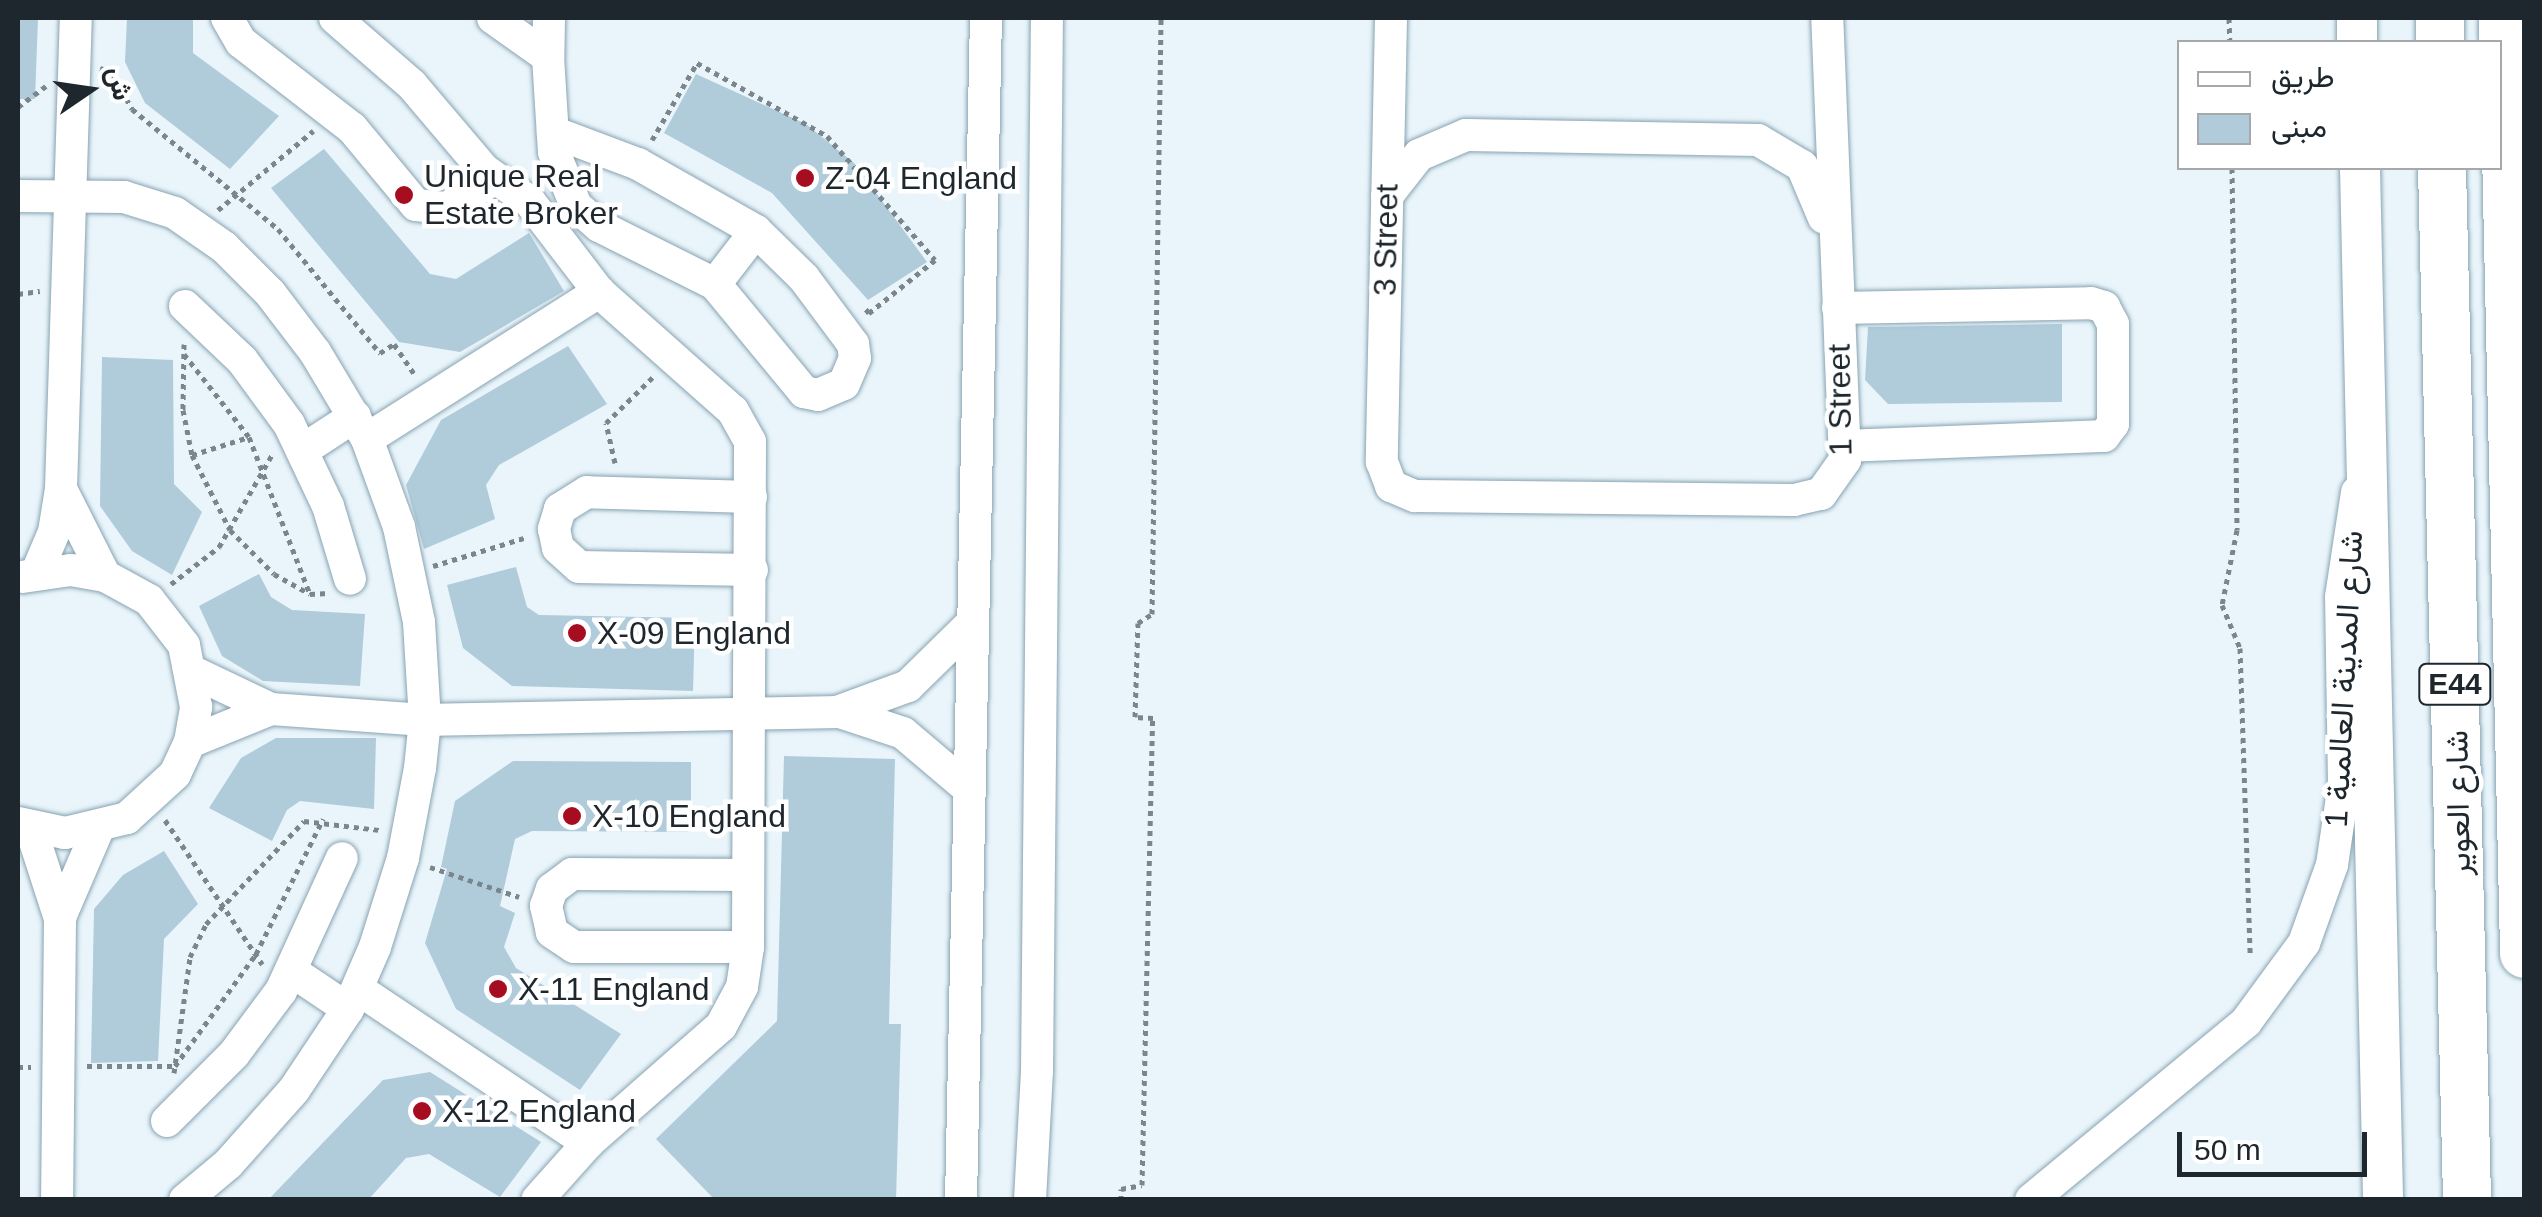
<!DOCTYPE html>
<html>
<head>
<meta charset="utf-8">
<style>
  body { margin:0 }
  #map { position:relative; width:2542px; height:1217px; overflow:hidden; background:#e9f5fb; font-family:Helvetica,Vazirmatn,sans-serif }
  div>[style] { position:absolute }
  .building>* { inset:0; background:#b0cbda }
  .path>* { height:5px; margin-top:-2.5px; transform-origin:0; background:repeating-linear-gradient(90deg,#7b868c 0 5px,transparent 0 10px) }
  .roads { filter:drop-shadow(0 0 2px #88a3b2) drop-shadow(0 0 2px #88a3b2) }
  .minor>* { height:32px; margin:-16px; padding:0 16px; transform-origin:16px; border-radius:16px; background:#fff }
  .major>* { height:40px; margin:-20px; padding:0 20px; transform-origin:20px; border-radius:20px; background:#fff }
  .highway>* { height:48px; margin:-24px; padding:0 24px; transform-origin:24px; border-radius:24px; background:#fff }
  .dots>* { width:28px; height:28px; translate:-50% -50%; box-sizing:border-box; border:5px solid #fff; border-radius:50% }
  span { translate:-50% -50%; white-space:nowrap; text-align:center; line-height:1.15; -webkit-text-stroke:9px #fff; paint-order:stroke }
  .shield-label span { padding:2px 8px; background:#fff; border:2px solid; border-radius:8px; -webkit-text-stroke-width:0 }
  .shield-label { font-size:30px; color:#1d272d; font-weight:700 }
  .poi-label { font-size:32px; color:#1d272d }
  .left { translate:0 -50%; text-align:left }
  .street-label { font-size:32px; color:#1d272d }
  .frame { position:absolute; inset:0; border:20px solid #1d272d; pointer-events:none }
  .legend { position:absolute; left:2177px; top:40px; width:325px; height:130px; box-sizing:border-box; background:#fff; border:2px solid #a5a9ab; margin:0; padding:12px 18px; list-style:none; font-size:30px; color:#1d272d }
  .legend li { display:flex; align-items:center; gap:20px; height:50px }
  .legend b { width:50px; border:2px solid #a5a9ab }
  .north { position:absolute; left:40px; top:40px; width:100px; height:100px; -webkit-text-stroke:8px #fff; paint-order:stroke; rotate:77deg; font-size:28px; font-weight:700; line-height:40px; text-align:center; color:#1d272d }
  .north::after { content:''; display:block; margin:auto; width:35px; height:45px; background:#1d272d; clip-path:polygon(50% 0,100% 100%,50% 72%,0 100%) }
  .scale { position:absolute; left:2177px; top:1132px; width:190px; height:45px; box-sizing:border-box; border:5px solid #1d272d; border-top:0; padding-left:12px; font-size:30px; line-height:35px; white-space:nowrap; color:#1d272d; -webkit-text-stroke:8px #fff; paint-order:stroke }
</style>
</head>
<body>
<div id="map">
  <div class="building">
    <div style="clip-path:polygon(18px 18px,38px 18px,35px 99px,18px 99px)"></div>
    <div style="clip-path:polygon(127px 18px,193px 18px,193px 53px,279px 116px,230px 169px,145px 103px,125px 62px)"></div>
    <div style="clip-path:polygon(696px 74px,806px 124px,854px 163px,927px 262px,868px 300px,772px 193px,664px 133px)"></div>
    <div style="clip-path:polygon(324px 149px,430px 274px,456px 279px,529px 233px,564px 291px,460px 352px,399px 342px,271px 188px)"></div>
    <div style="clip-path:polygon(2062px 324px,2062px 402px,1888px 404px,1865px 380px,1868px 327px)"></div>
    <div style="clip-path:polygon(568px 346px,607px 404px,499px 465px,486px 485px,495px 519px,424px 549px,406px 485px,441px 420px)"></div>
    <div style="clip-path:polygon(102px 357px,173px 360px,174px 484px,202px 512px,172px 575px,132px 551px,100px 506px)"></div>
    <div style="clip-path:polygon(516px 567px,527px 607px,539px 615px,695px 618px,693px 691px,512px 686px,463px 648px,447px 585px)"></div>
    <div style="clip-path:polygon(259px 574px,271px 597px,292px 610px,365px 614px,360px 686px,263px 681px,222px 656px,199px 606px)"></div>
    <div style="clip-path:polygon(276px 738px,376px 738px,374px 809px,300px 801px,287px 810px,272px 841px,209px 808px,241px 758px)"></div>
    <div style="clip-path:polygon(784px 756px,895px 759px,889px 1024px,901px 1024px,896px 1200px,715px 1200px,656px 1139px,777px 1021px)"></div>
    <div style="clip-path:polygon(513px 761px,691px 762px,691px 832px,532px 831px,515px 839px,500px 906px,515px 913px,504px 947px,516px 968px,621px 1034px,580px 1090px,456px 1009px,425px 943px,447px 869px,441px 867px,455px 801px)"></div>
    <div style="clip-path:polygon(164px 851px,198px 904px,164px 939px,158px 1061px,91px 1063px,94px 909px,123px 875px)"></div>
    <div style="clip-path:polygon(430px 1072px,541px 1142px,500px 1197px,429px 1154px,406px 1158px,368px 1200px,268px 1200px,383px 1080px)"></div>
  </div>
  <div class="path">
    <div style="left:2229px;top:18px;width:24px;rotate:88deg"></div>
    <div style="left:100px;top:68px;width:13px;rotate:18deg"></div>
    <div style="left:112px;top:72px;width:42px;rotate:61.6deg"></div>
    <div style="left:132px;top:109px;width:189px;rotate:39.4deg"></div>
    <div style="left:278px;top:229px;width:161px;rotate:50.6deg"></div>
    <div style="left:380px;top:353px;width:17px;rotate:-33deg"></div>
    <div style="left:394px;top:344px;width:37px;rotate:56deg"></div>
    <div style="left:18px;top:107px;width:35px;rotate:-37deg"></div>
    <div style="left:652px;top:140px;width:89px;rotate:-59.7deg"></div>
    <div style="left:697px;top:63px;width:149px;rotate:29.3deg"></div>
    <div style="left:827px;top:136px;width:164px;rotate:48.9deg"></div>
    <div style="left:935px;top:260px;width:85px;rotate:141.2deg"></div>
    <div style="left:869px;top:313px;width:6px;rotate:-129deg"></div>
    <div style="left:2232px;top:168px;width:362px;rotate:89.2deg"></div>
    <div style="left:2237px;top:530px;width:76px;rotate:101.3deg"></div>
    <div style="left:2222px;top:605px;width:47px;rotate:67.3deg"></div>
    <div style="left:2240px;top:648px;width:305px;rotate:88.1deg"></div>
    <div style="left:218px;top:210px;width:124px;rotate:-39.7deg"></div>
    <div style="left:18px;top:294px;width:22px;rotate:-8deg"></div>
    <div style="left:184px;top:344px;width:66px;rotate:90.9deg"></div>
    <div style="left:183px;top:410px;width:46px;rotate:78.7deg"></div>
    <div style="left:192px;top:455px;width:84px;rotate:63.1deg"></div>
    <div style="left:230px;top:530px;width:62px;rotate:45deg"></div>
    <div style="left:274px;top:574px;width:41px;rotate:29.1deg"></div>
    <div style="left:310px;top:594px;width:19px;rotate:-3deg"></div>
    <div style="left:184px;top:354px;width:105px;rotate:51.9deg"></div>
    <div style="left:249px;top:437px;width:168px;rotate:68.8deg"></div>
    <div style="left:192px;top:455px;width:60px;rotate:-17.5deg"></div>
    <div style="left:615px;top:463px;width:41px;rotate:-102.7deg"></div>
    <div style="left:606px;top:423px;width:66px;rotate:-44.4deg"></div>
    <div style="left:433px;top:566px;width:98px;rotate:-17.1deg"></div>
    <div style="left:171px;top:584px;width:61px;rotate:-37.6deg"></div>
    <div style="left:219px;top:547px;width:108px;rotate:-60.1deg"></div>
    <div style="left:165px;top:820px;width:174px;rotate:56deg"></div>
    <div style="left:430px;top:867px;width:94px;rotate:18.6deg"></div>
    <div style="left:87px;top:1066px;width:88px"></div>
    <div style="left:175px;top:1066px;width:138px;rotate:-54.1deg"></div>
    <div style="left:256px;top:954px;width:151px;rotate:-63.6deg"></div>
    <div style="left:18px;top:1067px;width:13px"></div>
    <div style="left:174px;top:1073px;width:117px;rotate:-82.1deg"></div>
    <div style="left:190px;top:957px;width:37px;rotate:-64deg"></div>
    <div style="left:206px;top:924px;width:142px;rotate:-46.4deg"></div>
    <div style="left:304px;top:821px;width:77px;rotate:6.8deg"></div>
    <div style="left:1121px;top:1200px;width:11px;rotate:-90deg"></div>
    <div style="left:1121px;top:1189px;width:21px;rotate:-11deg"></div>
    <div style="left:1142px;top:1185px;width:467px;rotate:-88.7deg"></div>
    <div style="left:1153px;top:718px;width:18px;rotate:-177deg"></div>
    <div style="left:1135px;top:717px;width:94px;rotate:-88.2deg"></div>
    <div style="left:1138px;top:623px;width:17px;rotate:-33deg"></div>
    <div style="left:1152px;top:614px;width:596px;rotate:-89.13deg"></div>
  </div>
  <div class="roads">
    <div class="minor">
      <div style="left:227px;top:18px;width:28px;rotate:60deg"></div>
      <div style="left:241px;top:42px;width:140px;rotate:37.8deg"></div>
      <div style="left:352px;top:128px;width:100px;rotate:50.3deg"></div>
      <div style="left:416px;top:205px;width:31px;rotate:6deg"></div>
      <div style="left:447px;top:208px;width:55px;rotate:-31.7deg"></div>
      <div style="left:335px;top:18px;width:102px;rotate:41deg"></div>
      <div style="left:412px;top:85px;width:111px;rotate:49.7deg"></div>
      <div style="left:484px;top:170px;width:56px;rotate:34.8deg"></div>
      <div style="left:530px;top:202px;width:113px;rotate:52.5deg"></div>
      <div style="left:599px;top:292px;width:179px;rotate:41.6deg"></div>
      <div style="left:733px;top:411px;width:35px;rotate:61deg"></div>
      <div style="left:750px;top:442px;width:505px;rotate:90.23deg"></div>
      <div style="left:748px;top:947px;width:40px;rotate:98.5deg"></div>
      <div style="left:742px;top:987px;width:44px;rotate:118.3deg"></div>
      <div style="left:721px;top:1026px;width:177px;rotate:138.7deg"></div>
      <div style="left:588px;top:1143px;width:76px;rotate:131.8deg"></div>
      <div style="left:493px;top:18px;width:67px;rotate:35.3deg"></div>
      <div style="left:549px;top:18px;width:39px;rotate:91deg"></div>
      <div style="left:548px;top:57px;width:95px;rotate:86.4deg"></div>
      <div style="left:554px;top:152px;width:58px;rotate:67.8deg"></div>
      <div style="left:576px;top:206px;width:30px;rotate:41deg"></div>
      <div style="left:599px;top:226px;width:130px;rotate:26.6deg"></div>
      <div style="left:715px;top:284px;width:140px;rotate:50.5deg"></div>
      <div style="left:804px;top:392px;width:14px;rotate:12deg"></div>
      <div style="left:818px;top:395px;width:28px;rotate:-23deg"></div>
      <div style="left:844px;top:384px;width:28px;rotate:-67deg"></div>
      <div style="left:855px;top:358px;width:14px;rotate:-98deg"></div>
      <div style="left:853px;top:344px;width:82px;rotate:-126.6deg"></div>
      <div style="left:804px;top:278px;width:67px;rotate:-135.6deg"></div>
      <div style="left:756px;top:231px;width:136px;rotate:-150.4deg"></div>
      <div style="left:638px;top:164px;width:91px;rotate:-159.4deg"></div>
      <div style="left:1391px;top:18px;width:444px;rotate:91.2deg"></div>
      <div style="left:1382px;top:462px;width:26px;rotate:69deg"></div>
      <div style="left:1391px;top:486px;width:26px;rotate:23deg"></div>
      <div style="left:1415px;top:496px;width:379px;rotate:0.6deg"></div>
      <div style="left:1794px;top:500px;width:28px;rotate:-13deg"></div>
      <div style="left:1821px;top:494px;width:42px;rotate:-54.8deg"></div>
      <div style="left:1845px;top:460px;width:442px;rotate:-92.3deg"></div>
      <div style="left:18px;top:196px;width:106px;rotate:0.5deg"></div>
      <div style="left:124px;top:197px;width:53px;rotate:17.4deg"></div>
      <div style="left:175px;top:213px;width:60px;rotate:34.8deg"></div>
      <div style="left:224px;top:247px;width:65px;rotate:45deg"></div>
      <div style="left:270px;top:293px;width:74px;rotate:52.7deg"></div>
      <div style="left:315px;top:352px;width:101px;rotate:59.1deg"></div>
      <div style="left:367px;top:439px;width:94px;rotate:70deg"></div>
      <div style="left:399px;top:527px;width:97px;rotate:78.1deg"></div>
      <div style="left:419px;top:622px;width:98px;rotate:86.5deg"></div>
      <div style="left:425px;top:720px;width:48px;rotate:95.9deg"></div>
      <div style="left:420px;top:768px;width:92px;rotate:100.7deg"></div>
      <div style="left:403px;top:858px;width:93px;rotate:107.5deg"></div>
      <div style="left:375px;top:947px;width:68px;rotate:113.5deg"></div>
      <div style="left:348px;top:1009px;width:97px;rotate:123.7deg"></div>
      <div style="left:294px;top:1090px;width:99px;rotate:131.7deg"></div>
      <div style="left:228px;top:1164px;width:56px;rotate:140.1deg"></div>
      <div style="left:1387px;top:196px;width:52px;rotate:-52deg"></div>
      <div style="left:1419px;top:155px;width:51px;rotate:-23.1deg"></div>
      <div style="left:1466px;top:135px;width:292px;rotate:1deg"></div>
      <div style="left:1758px;top:140px;width:51px;rotate:30.6deg"></div>
      <div style="left:1802px;top:166px;width:56px;rotate:67.1deg"></div>
      <div style="left:715px;top:284px;width:67px;rotate:-52.3deg"></div>
      <div style="left:185px;top:306px;width:79px;rotate:43.5deg"></div>
      <div style="left:242px;top:360px;width:79px;rotate:53.7deg"></div>
      <div style="left:289px;top:424px;width:91px;rotate:64.6deg"></div>
      <div style="left:328px;top:506px;width:76px;rotate:73.2deg"></div>
      <div style="left:1838px;top:308px;width:253px;rotate:-1.1deg"></div>
      <div style="left:2091px;top:303px;width:14px;rotate:17deg"></div>
      <div style="left:2104px;top:307px;width:19px;rotate:62deg"></div>
      <div style="left:2113px;top:324px;width:100px;rotate:90deg"></div>
      <div style="left:2113px;top:424px;width:15px;rotate:127deg"></div>
      <div style="left:2104px;top:436px;width:258px;rotate:177.8deg"></div>
      <div style="left:367px;top:439px;width:275px;rotate:-32.4deg"></div>
      <div style="left:303px;top:450px;width:62px;rotate:-33.2deg"></div>
      <div style="left:63px;top:493px;width:93px;rotate:63.2deg"></div>
      <div style="left:751px;top:497px;width:164px;rotate:-178.3deg"></div>
      <div style="left:587px;top:492px;width:32px;rotate:148deg"></div>
      <div style="left:560px;top:509px;width:21px;rotate:107deg"></div>
      <div style="left:554px;top:529px;width:19px;rotate:78deg"></div>
      <div style="left:558px;top:548px;width:28px;rotate:42deg"></div>
      <div style="left:579px;top:567px;width:173px;rotate:1deg"></div>
      <div style="left:37px;top:572px;width:43px;rotate:-67deg"></div>
      <div style="left:54px;top:532px;width:44px;rotate:-80.8deg"></div>
      <div style="left:61px;top:489px;width:471px;rotate:-88.2deg"></div>
      <div style="left:193px;top:672px;width:86px;rotate:25.4deg"></div>
      <div style="left:271px;top:709px;width:154px;rotate:4.1deg"></div>
      <div style="left:425px;top:720px;width:412px;rotate:-1.1deg"></div>
      <div style="left:837px;top:712px;width:76px;rotate:-20.1deg"></div>
      <div style="left:908px;top:686px;width:86px;rotate:-44.5deg"></div>
      <div style="left:843px;top:713px;width:63px;rotate:18.4deg"></div>
      <div style="left:903px;top:733px;width:87px;rotate:40.3deg"></div>
      <div style="left:190px;top:742px;width:87px;rotate:-22.2deg"></div>
      <div style="left:18px;top:823px;width:48px;rotate:12deg"></div>
      <div style="left:65px;top:833px;width:64px;rotate:-13.6deg"></div>
      <div style="left:127px;top:818px;width:65px;rotate:-42.5deg"></div>
      <div style="left:175px;top:774px;width:35px;rotate:-65deg"></div>
      <div style="left:190px;top:742px;width:36px;rotate:-80deg"></div>
      <div style="left:196px;top:707px;width:63px;rotate:-101deg"></div>
      <div style="left:184px;top:645px;width:57px;rotate:-127.9deg"></div>
      <div style="left:149px;top:600px;width:50px;rotate:-151.4deg"></div>
      <div style="left:105px;top:576px;width:35px;rotate:-170deg"></div>
      <div style="left:71px;top:570px;width:49px;rotate:171.9deg"></div>
      <div style="left:31px;top:829px;width:95px;rotate:72.1deg"></div>
      <div style="left:60px;top:919px;width:281px;rotate:90.6deg"></div>
      <div style="left:61px;top:915px;width:94px;rotate:-66.7deg"></div>
      <div style="left:748px;top:947px;width:174px;rotate:180deg"></div>
      <div style="left:574px;top:947px;width:27px;rotate:-146deg"></div>
      <div style="left:552px;top:932px;width:27px;rotate:-103deg"></div>
      <div style="left:546px;top:906px;width:18px;rotate:-71deg"></div>
      <div style="left:552px;top:889px;width:25px;rotate:-37deg"></div>
      <div style="left:572px;top:874px;width:176px;rotate:0.3deg"></div>
      <div style="left:293px;top:972px;width:66px;rotate:33.9deg"></div>
      <div style="left:358px;top:989px;width:277px;rotate:33.8deg"></div>
      <div style="left:167px;top:1121px;width:95px;rotate:-45deg"></div>
      <div style="left:234px;top:1054px;width:79px;rotate:-53.3deg"></div>
      <div style="left:281px;top:991px;width:146px;rotate:-65.4deg"></div>
      <div style="left:961px;top:1200px;width:1182px;rotate:-88.79deg"></div>
      <div style="left:1030px;top:1200px;width:128px;rotate:-86.9deg"></div>
      <div style="left:1037px;top:1072px;width:1054px;rotate:-89.46deg"></div>
      <div style="left:2031px;top:1200px;width:279px;rotate:-39.6deg"></div>
      <div style="left:2246px;top:1022px;width:98px;rotate:-53.7deg"></div>
      <div style="left:2304px;top:943px;width:83px;rotate:-70.3deg"></div>
      <div style="left:2332px;top:865px;width:82px;rotate:-81.6deg"></div>
      <div style="left:2344px;top:784px;width:187px;rotate:-90.9deg"></div>
      <div style="left:2341px;top:597px;width:106px;rotate:-81.3deg"></div>
    </div>
    <div class="major">
      <div style="left:2357px;top:18px;width:24px;rotate:90deg"></div>
      <div style="left:2360px;top:168px;width:1032px;rotate:88.72deg"></div>
    </div>
    <div class="highway">
      <div style="left:2440px;top:18px;width:24px;rotate:90deg"></div>
      <div style="left:2503px;top:18px;width:936px;rotate:88.71deg"></div>
      <div style="left:2442px;top:168px;width:1032px;rotate:88.61deg"></div>
    </div>
  </div>
  <div class="dots">
    <div style="left:805px;top:178px;background:#a60d21"></div>
    <div style="left:404px;top:195px;background:#a60d21"></div>
    <div style="left:577px;top:633px;background:#a60d21"></div>
    <div style="left:572px;top:816px;background:#a60d21"></div>
    <div style="left:498px;top:989px;background:#a60d21"></div>
    <div style="left:422px;top:1111px;background:#a60d21"></div>
  </div>
  <div class="shield-label">
    <span style="left:2455px;top:684px">E44</span>
  </div>
  <div class="poi-label">
    <span class="left" style="left:424px;top:195px">Unique Real<br>Estate Broker</span>
    <span class="left" style="left:825px;top:178px">Z-04 England</span>
    <span class="left" style="left:597px;top:633px">X-09 England</span>
    <span class="left" style="left:592px;top:816px">X-10 England</span>
    <span class="left" style="left:518px;top:989px">X-11 England</span>
    <span class="left" style="left:442px;top:1111px">X-12 England</span>
  </div>
  <div class="street-label">
    <span style="left:1386px;top:240px;rotate:-89deg">3 Street</span>
    <span style="left:1840px;top:400px;rotate:-91deg">1 Street</span>
    <span style="left:2344px;top:679px;rotate:-87deg">شارع المدينة العالمية 1</span>
    <span style="left:2458px;top:803px;rotate:-91deg">شارع العوير</span>
  </div>
  <div class="frame"></div>
  <ul class="legend">
  <li><b style="height:12px;background:#fff"></b>طريق</li>
  <li><b style="height:28px;background:#b0cbda"></b>مبنى</li>
  </ul>
  <div class="north">ش</div>
  <div class="scale">50 m</div>
</div>
</body>
</html>
